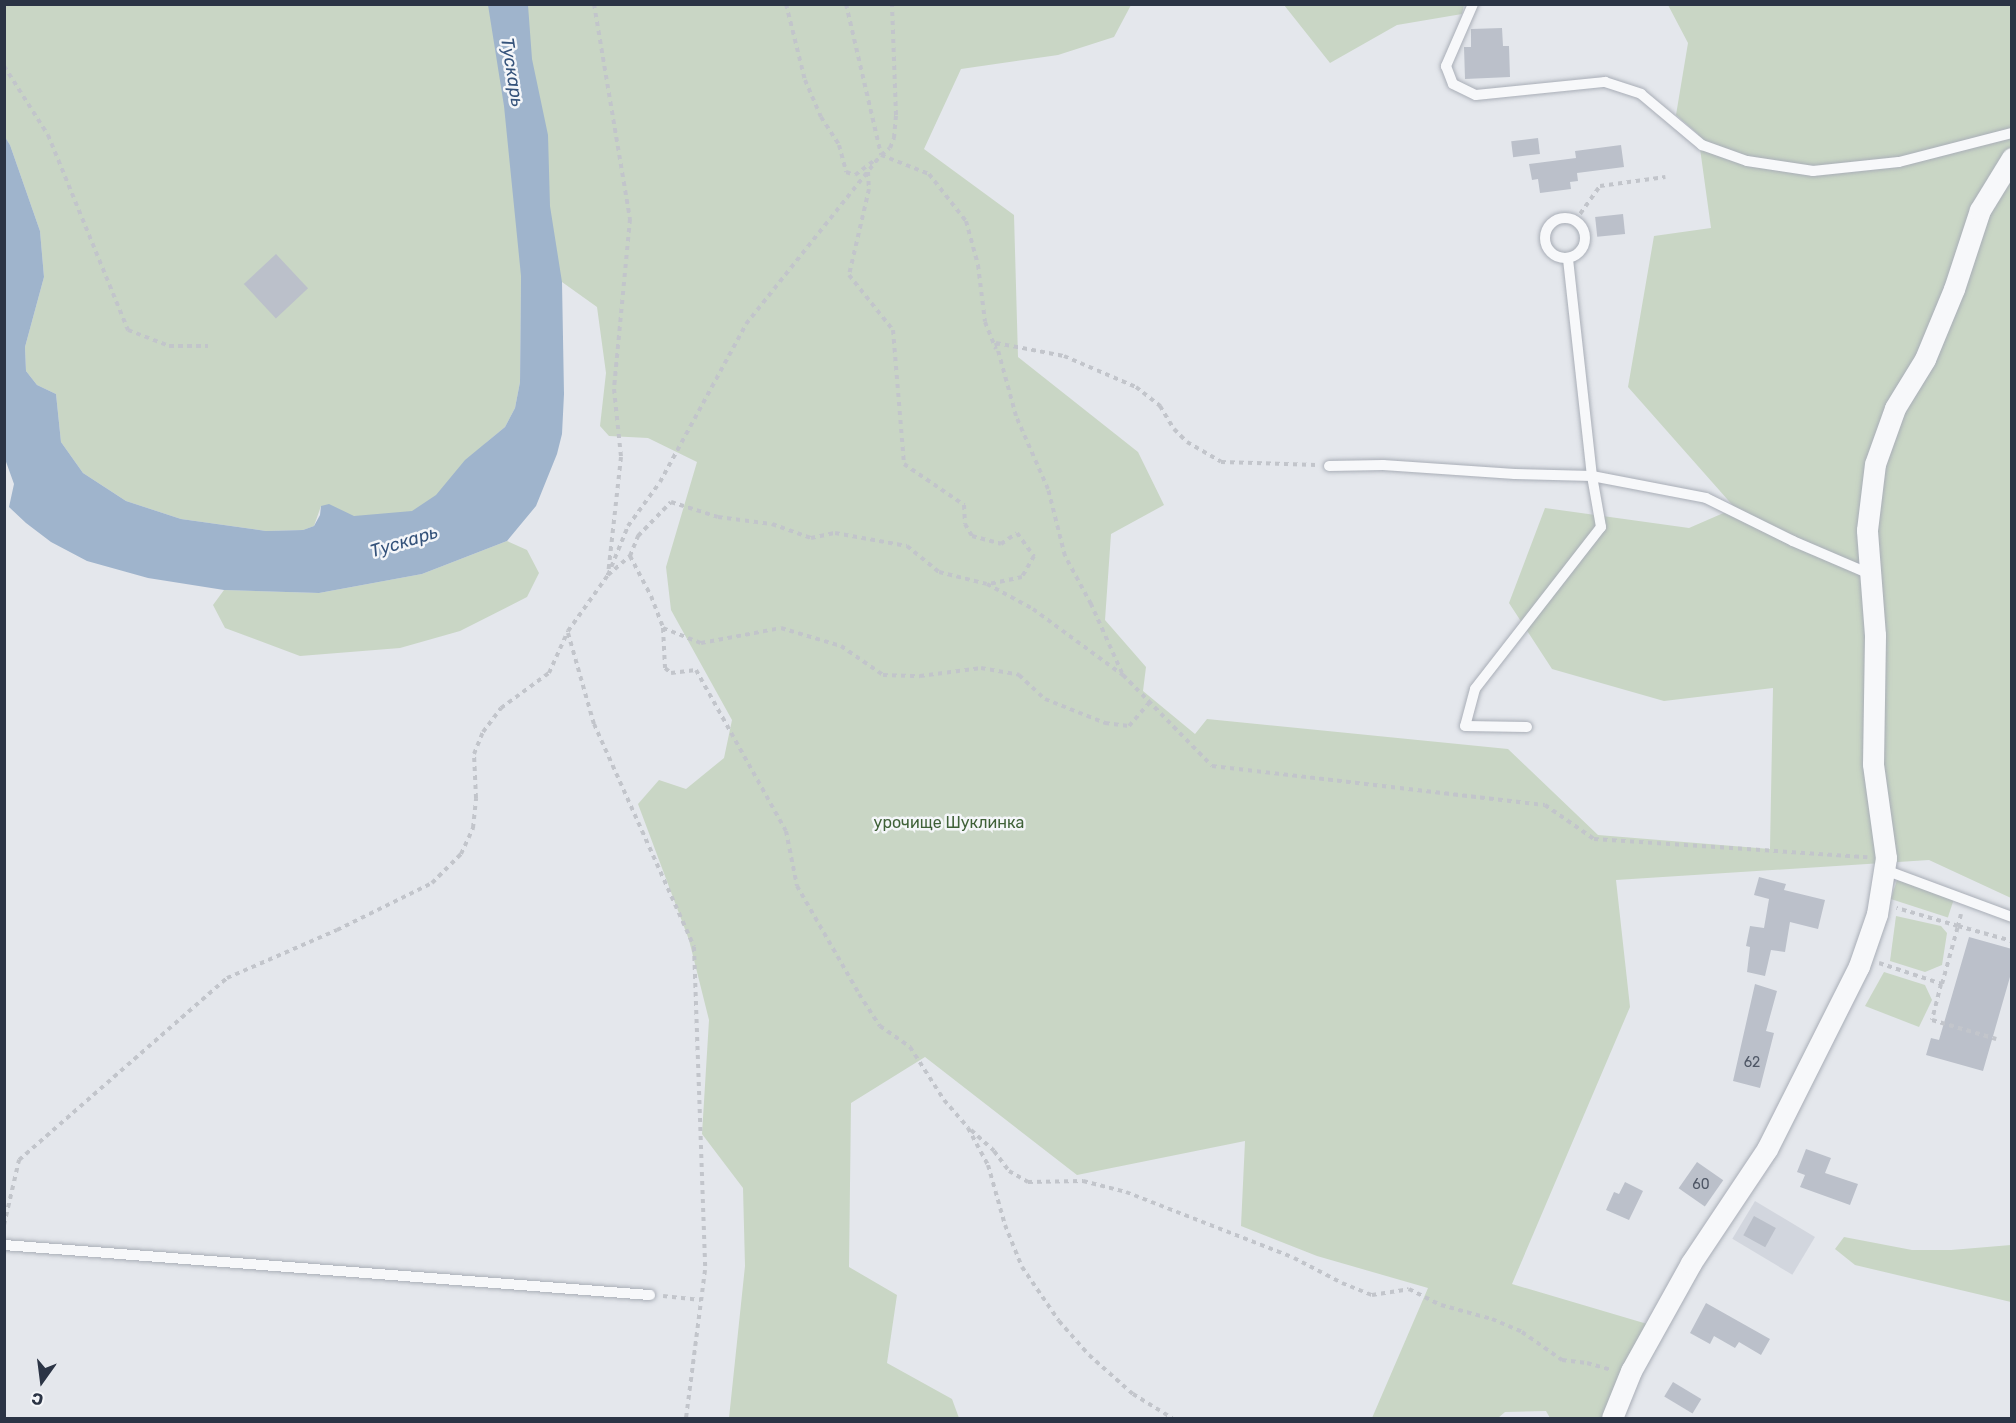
<!DOCTYPE html>
<html>
<head>
<meta charset="utf-8">
<style>
  body { margin:0 }
  #map { position:relative; width:2016px; height:1423px; overflow:hidden; background:#e4e7ec; font-family:Rubik,sans-serif }
  div>[style] { position:absolute }
  .built>* { inset:0; background:#d2d6de; transform-origin:0 0 }
  .green>* { inset:0; background:#c9d6c5; transform-origin:0 0 }
  .water>* { inset:0; background:#9fb4cc }
  .building>* { inset:0; background:#bbc0ca; transform-origin:0 0 }
  .path>* { height:4px; margin-top:-2px; transform-origin:0; background:repeating-linear-gradient(90deg,#c2c5cb 0 4.5px,transparent 0 9px) }
  .roads { filter:drop-shadow(0 0 2px #a9aeb7) drop-shadow(0 0 2px #a9aeb7) }
  .service>* { height:10px; margin:-5px; padding:0 5px; transform-origin:5px; border-radius:5px; background:#f7f8fa }
  .service>.ring { margin:-5px; padding:0; box-sizing:content-box; background:none; border:10px solid #f7f8fa; border-radius:50% }
  .minor>* { height:21px; margin:-10.5px; padding:0 10.5px; transform-origin:10.5px; border-radius:10.5px; background:#f7f8fa }
  span { translate:-50% -50%; white-space:nowrap; text-align:center; line-height:1.15; -webkit-text-stroke:5px #f4f6f9; paint-order:stroke }
  .number-label { font-size:14px; color:#4f5766 }
  .number-label span { -webkit-text-stroke-width:0 }
  .park-label { font-size:16px; color:#3f6138 }
  .water-label { font-size:18px; color:#34527a; font-style:italic }
  .frame { position:absolute; inset:0; border:6px solid #2b3445; pointer-events:none }
  .north { position:absolute; left:12px; top:1351px; width:60px; height:60px; -webkit-text-stroke:4px #f4f6f9; paint-order:stroke; rotate:194deg; font-size:16px; font-weight:700; line-height:24px; text-align:center; color:#2b3445 }
  .north::after { content:''; display:block; margin:auto; width:21px; height:27px; background:#2b3445; clip-path:polygon(50% 0,100% 100%,50% 72%,0 100%) }
</style>
</head>
<body>
<div id="map">
  <div class="built">
    <div style="left:1755px;top:1201px;width:70px;height:44px;rotate:31deg"></div>
  </div>
  <div class="green">
    <div style="clip-path:polygon(4px 5px,1131px 5px,1114px 37px,1058px 55px,961px 69px,924px 149px,1014px 215px,1018px 357px,1138px 452px,1164px 505px,1111px 534px,1105px 620px,1146px 667px,1143px 691px,1195px 734px,1207px 719px,1508px 749px,1598px 835px,1770px 849px,1773px 688px,1664px 701px,1552px 669px,1509px 603px,1545px 508px,1689px 528px,1735px 508px,1628px 387px,1654px 236px,1711px 228px,1698px 134px,1676px 115px,1688px 43px,1668px 5px,2011px 5px,2011px 898px,1929px 860px,1616px 880px,1630px 1007px,1512px 1284px,1654px 1326px,1603px 1418px,1550px 1418px,1546px 1411px,1505px 1412px,1498px 1418px,1372px 1418px,1428px 1288px,1317px 1256px,1241px 1226px,1245px 1141px,1077px 1175px,925px 1057px,851px 1103px,849px 1267px,897px 1295px,887px 1363px,952px 1399px,959px 1418px,729px 1418px,745px 1266px,743px 1188px,702px 1134px,709px 1020px,689px 940px,638px 804px,659px 780px,686px 789px,724px 758px,732px 720px,671px 610px,666px 567px,697px 462px,648px 438px,609px 436px,600px 426px,606px 373px,597px 307px,562px 282px,521px 276px,520px 382px,515px 408px,505px 427px,487px 442px,420px 514px,368px 528px,321px 506px,314px 526px,303px 530px,266px 531px,181px 519px,126px 501px,83px 473px,61px 442px,56px 394px,37px 385px,26px 371px,25px 347px,44px 277px,40px 231px,10px 145px,5px 137px)"></div>
    <div style="clip-path:polygon(1284px 5px,1464px 5px,1462px 14px,1397px 25px,1330px 63px)"></div>
    <div style="clip-path:polygon(507px 541px,527px 550px,539px 573px,527px 597px,460px 631px,400px 648px,300px 656px,225px 628px,213px 605px,224px 590px,319px 593px,422px 574px)"></div>
    <div style="left:1897px;top:880px;width:60px;height:20px;rotate:18deg"></div>
    <div style="clip-path:polygon(1896px 916px,1941px 926px,1947px 933px,1942px 965px,1925px 972px,1890px 961px)"></div>
    <div style="clip-path:polygon(1884px 972px,1925px 985px,1932px 1000px,1919px 1027px,1865px 1006px)"></div>
    <div style="clip-path:polygon(1844px 1237px,1912px 1250px,1951px 1250px,2011px 1245px,2011px 1302px,1855px 1265px,1835px 1249px)"></div>
  </div>
  <div class="water">
    <div style="clip-path:polygon(488px 5px,528px 5px,532px 59px,548px 135px,550px 206px,562px 282px,564px 394px,562px 434px,557px 454px,536px 506px,507px 541px,422px 574px,319px 593px,224px 590px,148px 578px,87px 561px,51px 542px,26px 523px,9px 507px,14px 484px,5px 459px,5px 137px,10px 145px,40px 231px,44px 277px,25px 347px,26px 371px,37px 385px,56px 394px,61px 442px,83px 473px,126px 501px,181px 519px,266px 531px,303px 530px,314px 526px,320px 515px,321px 506px,329px 504px,354px 516px,412px 511px,436px 495px,465px 460px,505px 427px,515px 408px,520px 382px,521px 276px,504px 106px)"></div>
  </div>
  <div class="building">
    <div style="clip-path:polygon(1502px 28px,1503px 46px,1509px 46px,1510px 77px,1465px 79px,1464px 47px,1471px 47px,1471px 29px)"></div>
    <div style="left:1538px;top:138px;width:16px;height:27px;rotate:83deg"></div>
    <div style="clip-path:polygon(1621px 145px,1624px 167px,1577px 173px,1578px 181px,1570px 182px,1571px 189px,1540px 193px,1538px 179px,1532px 180px,1529px 164px,1576px 158px,1575px 151px)"></div>
    <div style="left:1623px;top:214px;width:20px;height:28px;rotate:84deg"></div>
    <div style="left:276px;top:254px;width:47px;height:44px;rotate:47deg"></div>
    <div style="clip-path:polygon(1759px 877px,1786px 884px,1784px 890px,1825px 900px,1818px 929px,1790px 922px,1785px 952px,1771px 950px,1765px 976px,1747px 972px,1750px 947px,1746px 946px,1750px 926px,1764px 928px,1769px 899px,1754px 895px)"></div>
    <div style="clip-path:polygon(1969px 937px,2012px 949px,2012px 970px,1983px 1071px,1926px 1055px,1931px 1038px,1939px 1040px)"></div>
    <div style="clip-path:polygon(1755px 984px,1777px 991px,1766px 1031px,1774px 1033px,1760px 1088px,1733px 1081px)"></div>
    <div style="clip-path:polygon(1806px 1149px,1831px 1158px,1825px 1173px,1858px 1184px,1850px 1205px,1800px 1187px,1805px 1175px,1797px 1172px)"></div>
    <div style="left:1697px;top:1162px;width:32px;height:32px;rotate:35deg"></div>
    <div style="clip-path:polygon(1625px 1182px,1643px 1191px,1629px 1220px,1606px 1210px,1614px 1192px,1619px 1194px)"></div>
    <div style="left:1754px;top:1216px;width:25px;height:22px;rotate:29deg"></div>
    <div style="clip-path:polygon(1706px 1303px,1770px 1339px,1761px 1355px,1739px 1342px,1735px 1348px,1714px 1336px,1710px 1344px,1690px 1333px)"></div>
    <div style="left:1673px;top:1382px;width:33px;height:17px;rotate:31deg"></div>
  </div>
  <div class="path">
    <div style="left:594px;top:4px;width:218px;rotate:80.5deg"></div>
    <div style="left:630px;top:219px;width:171px;rotate:95.4deg"></div>
    <div style="left:614px;top:389px;width:68px;rotate:84.1deg"></div>
    <div style="left:621px;top:457px;width:119px;rotate:96.3deg"></div>
    <div style="left:608px;top:575px;width:53px;rotate:-67.8deg"></div>
    <div style="left:628px;top:526px;width:54px;rotate:-54deg"></div>
    <div style="left:660px;top:482px;width:180px;rotate:-61.4deg"></div>
    <div style="left:746px;top:324px;width:216px;rotate:-51.4deg"></div>
    <div style="left:881px;top:155px;width:11px;rotate:-38deg"></div>
    <div style="left:890px;top:148px;width:11px;rotate:-68deg"></div>
    <div style="left:894px;top:138px;width:23px;rotate:-85deg"></div>
    <div style="left:896px;top:115px;width:111px;rotate:-92.1deg"></div>
    <div style="left:786px;top:4px;width:78px;rotate:76deg"></div>
    <div style="left:805px;top:80px;width:40px;rotate:66.6deg"></div>
    <div style="left:821px;top:117px;width:33px;rotate:57deg"></div>
    <div style="left:839px;top:145px;width:28px;rotate:75deg"></div>
    <div style="left:846px;top:172px;width:9px;rotate:18deg"></div>
    <div style="left:855px;top:175px;width:25px;rotate:-37deg"></div>
    <div style="left:846px;top:4px;width:155px;rotate:76.9deg"></div>
    <div style="left:4px;top:66px;width:82px;rotate:57.5deg"></div>
    <div style="left:48px;top:135px;width:211px;rotate:67.7deg"></div>
    <div style="left:128px;top:330px;width:44px;rotate:21.3deg"></div>
    <div style="left:169px;top:346px;width:39px"></div>
    <div style="left:881px;top:155px;width:52px;rotate:21.6deg"></div>
    <div style="left:929px;top:174px;width:60px;rotate:51.8deg"></div>
    <div style="left:966px;top:221px;width:46px;rotate:74.7deg"></div>
    <div style="left:978px;top:265px;width:57px;rotate:83deg"></div>
    <div style="left:985px;top:322px;width:29px;rotate:68deg"></div>
    <div style="left:868px;top:172px;width:17px;rotate:87deg"></div>
    <div style="left:869px;top:189px;width:88px;rotate:103.1deg"></div>
    <div style="left:849px;top:275px;width:70px;rotate:51.3deg"></div>
    <div style="left:893px;top:330px;width:134px;rotate:85.3deg"></div>
    <div style="left:904px;top:464px;width:73px;rotate:34.3deg"></div>
    <div style="left:964px;top:505px;width:19px;rotate:87deg"></div>
    <div style="left:965px;top:524px;width:14px;rotate:60deg"></div>
    <div style="left:972px;top:536px;width:30px;rotate:15deg"></div>
    <div style="left:1001px;top:544px;width:19px;rotate:-35deg"></div>
    <div style="left:1017px;top:533px;width:29px;rotate:54deg"></div>
    <div style="left:1034px;top:556px;width:24px;rotate:120deg"></div>
    <div style="left:1022px;top:577px;width:35px;rotate:168deg"></div>
    <div style="left:1575px;top:221px;width:43px;rotate:-54.5deg"></div>
    <div style="left:1600px;top:186px;width:66px;rotate:-7.9deg"></div>
    <div style="left:630px;top:556px;width:45px;rotate:62.3deg"></div>
    <div style="left:651px;top:596px;width:34px;rotate:69deg"></div>
    <div style="left:663px;top:628px;width:40px;rotate:87.1deg"></div>
    <div style="left:665px;top:668px;width:8px;rotate:40deg"></div>
    <div style="left:671px;top:673px;width:25px;rotate:-7deg"></div>
    <div style="left:696px;top:670px;width:184px;rotate:60.8deg"></div>
    <div style="left:786px;top:831px;width:56px;rotate:78.7deg"></div>
    <div style="left:797px;top:886px;width:125px;rotate:60.1deg"></div>
    <div style="left:859px;top:994px;width:38px;rotate:57deg"></div>
    <div style="left:880px;top:1026px;width:37px;rotate:35deg"></div>
    <div style="left:910px;top:1047px;width:63px;rotate:57.3deg"></div>
    <div style="left:944px;top:1100px;width:37px;rotate:49deg"></div>
    <div style="left:968px;top:1128px;width:42px;rotate:61.6deg"></div>
    <div style="left:988px;top:1165px;width:62px;rotate:74.2deg"></div>
    <div style="left:1005px;top:1225px;width:45px;rotate:68deg"></div>
    <div style="left:1022px;top:1267px;width:65px;rotate:55.6deg"></div>
    <div style="left:1059px;top:1321px;width:45px;rotate:48.6deg"></div>
    <div style="left:1089px;top:1355px;width:59px;rotate:41.6deg"></div>
    <div style="left:1133px;top:1394px;width:46px;rotate:31.6deg"></div>
    <div style="left:663px;top:628px;width:41px;rotate:21.5deg"></div>
    <div style="left:701px;top:643px;width:81px;rotate:-10.6deg"></div>
    <div style="left:781px;top:628px;width:63px;rotate:16.7deg"></div>
    <div style="left:841px;top:646px;width:51px;rotate:34.6deg"></div>
    <div style="left:883px;top:675px;width:37px;rotate:2deg"></div>
    <div style="left:920px;top:676px;width:62px;rotate:-7.5deg"></div>
    <div style="left:981px;top:668px;width:39px;rotate:10deg"></div>
    <div style="left:1019px;top:675px;width:35px;rotate:43deg"></div>
    <div style="left:1045px;top:699px;width:65px;rotate:21.8deg"></div>
    <div style="left:1105px;top:723px;width:24px;rotate:7deg"></div>
    <div style="left:1129px;top:726px;width:30px;rotate:-49deg"></div>
    <div style="left:568px;top:633px;width:95px;rotate:74.1deg"></div>
    <div style="left:594px;top:724px;width:244px;rotate:65.8deg"></div>
    <div style="left:694px;top:947px;width:323px;rotate:88deg"></div>
    <div style="left:705px;top:1270px;width:149px;rotate:97.3deg"></div>
    <div style="left:1122px;top:673px;width:76px;rotate:-114.2deg"></div>
    <div style="left:1091px;top:604px;width:55px;rotate:-118.4deg"></div>
    <div style="left:1065px;top:556px;width:69px;rotate:-104.2deg"></div>
    <div style="left:1048px;top:489px;width:80px;rotate:-113.7deg"></div>
    <div style="left:1016px;top:416px;width:76px;rotate:-105.3deg"></div>
    <div style="left:996px;top:343px;width:69px;rotate:10.8deg"></div>
    <div style="left:1064px;top:356px;width:78px;rotate:23.3deg"></div>
    <div style="left:1136px;top:387px;width:31px;rotate:38deg"></div>
    <div style="left:1160px;top:406px;width:27px;rotate:59deg"></div>
    <div style="left:1174px;top:429px;width:18px;rotate:45deg"></div>
    <div style="left:1187px;top:442px;width:39px;rotate:30deg"></div>
    <div style="left:1221px;top:462px;width:95px;rotate:1.8deg"></div>
    <div style="left:1961px;top:914px;width:12px;rotate:104deg"></div>
    <div style="left:1958px;top:926px;width:56px;rotate:15.5deg"></div>
    <div style="left:1879px;top:963px;width:66px;rotate:18.4deg"></div>
    <div style="left:1942px;top:984px;width:60px;rotate:-74.6deg"></div>
    <div style="left:1958px;top:926px;width:64px;rotate:-163.6deg"></div>
    <div style="left:1941px;top:984px;width:37px;rotate:104deg"></div>
    <div style="left:1932px;top:1020px;width:67px;rotate:16.5deg"></div>
    <div style="left:971px;top:1130px;width:31px;rotate:42deg"></div>
    <div style="left:994px;top:1151px;width:25px;rotate:53deg"></div>
    <div style="left:1009px;top:1171px;width:22px;rotate:30deg"></div>
    <div style="left:1028px;top:1182px;width:55px;rotate:-1deg"></div>
    <div style="left:1083px;top:1181px;width:44px;rotate:14.3deg"></div>
    <div style="left:1126px;top:1192px;width:180px;rotate:21.4deg"></div>
    <div style="left:1294px;top:1258px;width:54px;rotate:27.5deg"></div>
    <div style="left:1342px;top:1283px;width:32px;rotate:22deg"></div>
    <div style="left:1372px;top:1295px;width:37px;rotate:-9deg"></div>
    <div style="left:1409px;top:1289px;width:36px;rotate:27deg"></div>
    <div style="left:1441px;top:1305px;width:53px;rotate:15.4deg"></div>
    <div style="left:1492px;top:1319px;width:33px;rotate:23deg"></div>
    <div style="left:1522px;top:1332px;width:49px;rotate:35deg"></div>
    <div style="left:1562px;top:1360px;width:25px;rotate:7deg"></div>
    <div style="left:1587px;top:1363px;width:26px;rotate:16deg"></div>
    <div style="left:4px;top:1225px;width:67px;rotate:-77deg"></div>
    <div style="left:19px;top:1160px;width:276px;rotate:-41.2deg"></div>
    <div style="left:227px;top:978px;width:120px;rotate:-23.6deg"></div>
    <div style="left:337px;top:930px;width:106px;rotate:-26.3deg"></div>
    <div style="left:432px;top:883px;width:41px;rotate:-45deg"></div>
    <div style="left:461px;top:854px;width:29px;rotate:-65deg"></div>
    <div style="left:473px;top:828px;width:30px;rotate:-84deg"></div>
    <div style="left:476px;top:798px;width:44px;rotate:-92.6deg"></div>
    <div style="left:474px;top:754px;width:24px;rotate:-68deg"></div>
    <div style="left:483px;top:732px;width:30px;rotate:-53deg"></div>
    <div style="left:501px;top:708px;width:59px;rotate:-36.1deg"></div>
    <div style="left:549px;top:673px;width:46px;rotate:-65.7deg"></div>
    <div style="left:568px;top:631px;width:69px;rotate:-54.5deg"></div>
    <div style="left:608px;top:575px;width:29px;rotate:-41deg"></div>
    <div style="left:630px;top:556px;width:22px;rotate:-68deg"></div>
    <div style="left:638px;top:536px;width:47px;rotate:-45.9deg"></div>
    <div style="left:671px;top:502px;width:49px;rotate:17.7deg"></div>
    <div style="left:718px;top:517px;width:54px;rotate:7.4deg"></div>
    <div style="left:772px;top:524px;width:41px;rotate:19.7deg"></div>
    <div style="left:811px;top:538px;width:25px;rotate:-12deg"></div>
    <div style="left:835px;top:533px;width:73px;rotate:10.2deg"></div>
    <div style="left:907px;top:546px;width:41px;rotate:39.1deg"></div>
    <div style="left:939px;top:572px;width:49px;rotate:14deg"></div>
    <div style="left:987px;top:584px;width:52px;rotate:28.5deg"></div>
    <div style="left:1033px;top:609px;width:112px;rotate:36.3deg"></div>
    <div style="left:1123px;top:675px;width:127px;rotate:45.6deg"></div>
    <div style="left:1212px;top:766px;width:335px;rotate:6.7deg"></div>
    <div style="left:1545px;top:805px;width:60px;rotate:34.8deg"></div>
    <div style="left:1594px;top:839px;width:274px;rotate:3.8deg"></div>
    <div style="left:663px;top:1296px;width:38px;rotate:6deg"></div>
  </div>
  <div class="roads">
    <div class="service">
      <div style="left:1473px;top:4px;width:68px;rotate:113.5deg"></div>
      <div style="left:1446px;top:66px;width:19px;rotate:69deg"></div>
      <div style="left:1453px;top:84px;width:25px;rotate:26deg"></div>
      <div style="left:1476px;top:95px;width:130px;rotate:-5.8deg"></div>
      <div style="left:1605px;top:82px;width:38px;rotate:18deg"></div>
      <div style="left:1641px;top:94px;width:80px;rotate:39.9deg"></div>
      <div style="left:1702px;top:145px;width:48px;rotate:19.6deg"></div>
      <div style="left:1747px;top:161px;width:67px;rotate:8.6deg"></div>
      <div style="left:1813px;top:171px;width:86px;rotate:-6deg"></div>
      <div style="left:1899px;top:162px;width:117px;rotate:-14.4deg"></div>
      <div class="ring" style="left:1545px;top:218px;width:30px;height:30px"></div>
      <div style="left:1568px;top:259px;width:218px;rotate:83.7deg"></div>
      <div style="left:1592px;top:476px;width:116px;rotate:10.9deg"></div>
      <div style="left:1706px;top:498px;width:97px;rotate:26.3deg"></div>
      <div style="left:1793px;top:541px;width:84px;rotate:23.2deg"></div>
      <div style="left:1329px;top:466px;width:54px;rotate:-1.1deg"></div>
      <div style="left:1383px;top:465px;width:132px;rotate:3.9deg"></div>
      <div style="left:1515px;top:474px;width:77px;rotate:1.5deg"></div>
      <div style="left:1592px;top:476px;width:52px;rotate:80deg"></div>
      <div style="left:1601px;top:527px;width:205px;rotate:127.9deg"></div>
      <div style="left:1475px;top:689px;width:38px;rotate:105deg"></div>
      <div style="left:1465px;top:726px;width:62px;rotate:0.9deg"></div>
      <div style="left:1885px;top:870px;width:135px;rotate:20.3deg"></div>
      <div style="left:4px;top:1245px;width:648px;rotate:4.43deg"></div>
    </div>
    <div class="minor">
      <div style="left:1612px;top:1418px;width:51px;rotate:-68deg"></div>
      <div style="left:1631px;top:1371px;width:124px;rotate:-60.9deg"></div>
      <div style="left:1691px;top:1263px;width:137px;rotate:-56.3deg"></div>
      <div style="left:1767px;top:1149px;width:205px;rotate:-63.3deg"></div>
      <div style="left:1859px;top:966px;width:55px;rotate:-70.9deg"></div>
      <div style="left:1877px;top:914px;width:57px;rotate:-80.9deg"></div>
      <div style="left:1886px;top:858px;width:95px;rotate:-97.9deg"></div>
      <div style="left:1873px;top:764px;width:129px;rotate:-89.1deg"></div>
      <div style="left:1875px;top:635px;width:105px;rotate:-94.4deg"></div>
      <div style="left:1867px;top:530px;width:66px;rotate:-83.1deg"></div>
      <div style="left:1875px;top:464px;width:59px;rotate:-70.3deg"></div>
      <div style="left:1895px;top:408px;width:57px;rotate:-58.5deg"></div>
      <div style="left:1925px;top:359px;width:76px;rotate:-67.5deg"></div>
      <div style="left:1954px;top:289px;width:83px;rotate:-71.8deg"></div>
      <div style="left:1980px;top:210px;width:61px;rotate:-58.4deg"></div>
    </div>
  </div>
  <div class="number-label">
    <span style="left:1752px;top:1063px">62</span>
    <span style="left:1701px;top:1185px">60</span>
  </div>
  <div class="park-label">
    <span style="left:949px;top:823px">урочище Шуклинка</span>
  </div>
  <div class="water-label">
    <span style="left:512px;top:72px;rotate:81deg">Тускарь</span>
    <span style="left:404px;top:542px;rotate:-17deg">Тускарь</span>
  </div>
  <div class="frame"></div>
  <div class="north">С</div>
</div>
</body>
</html>
